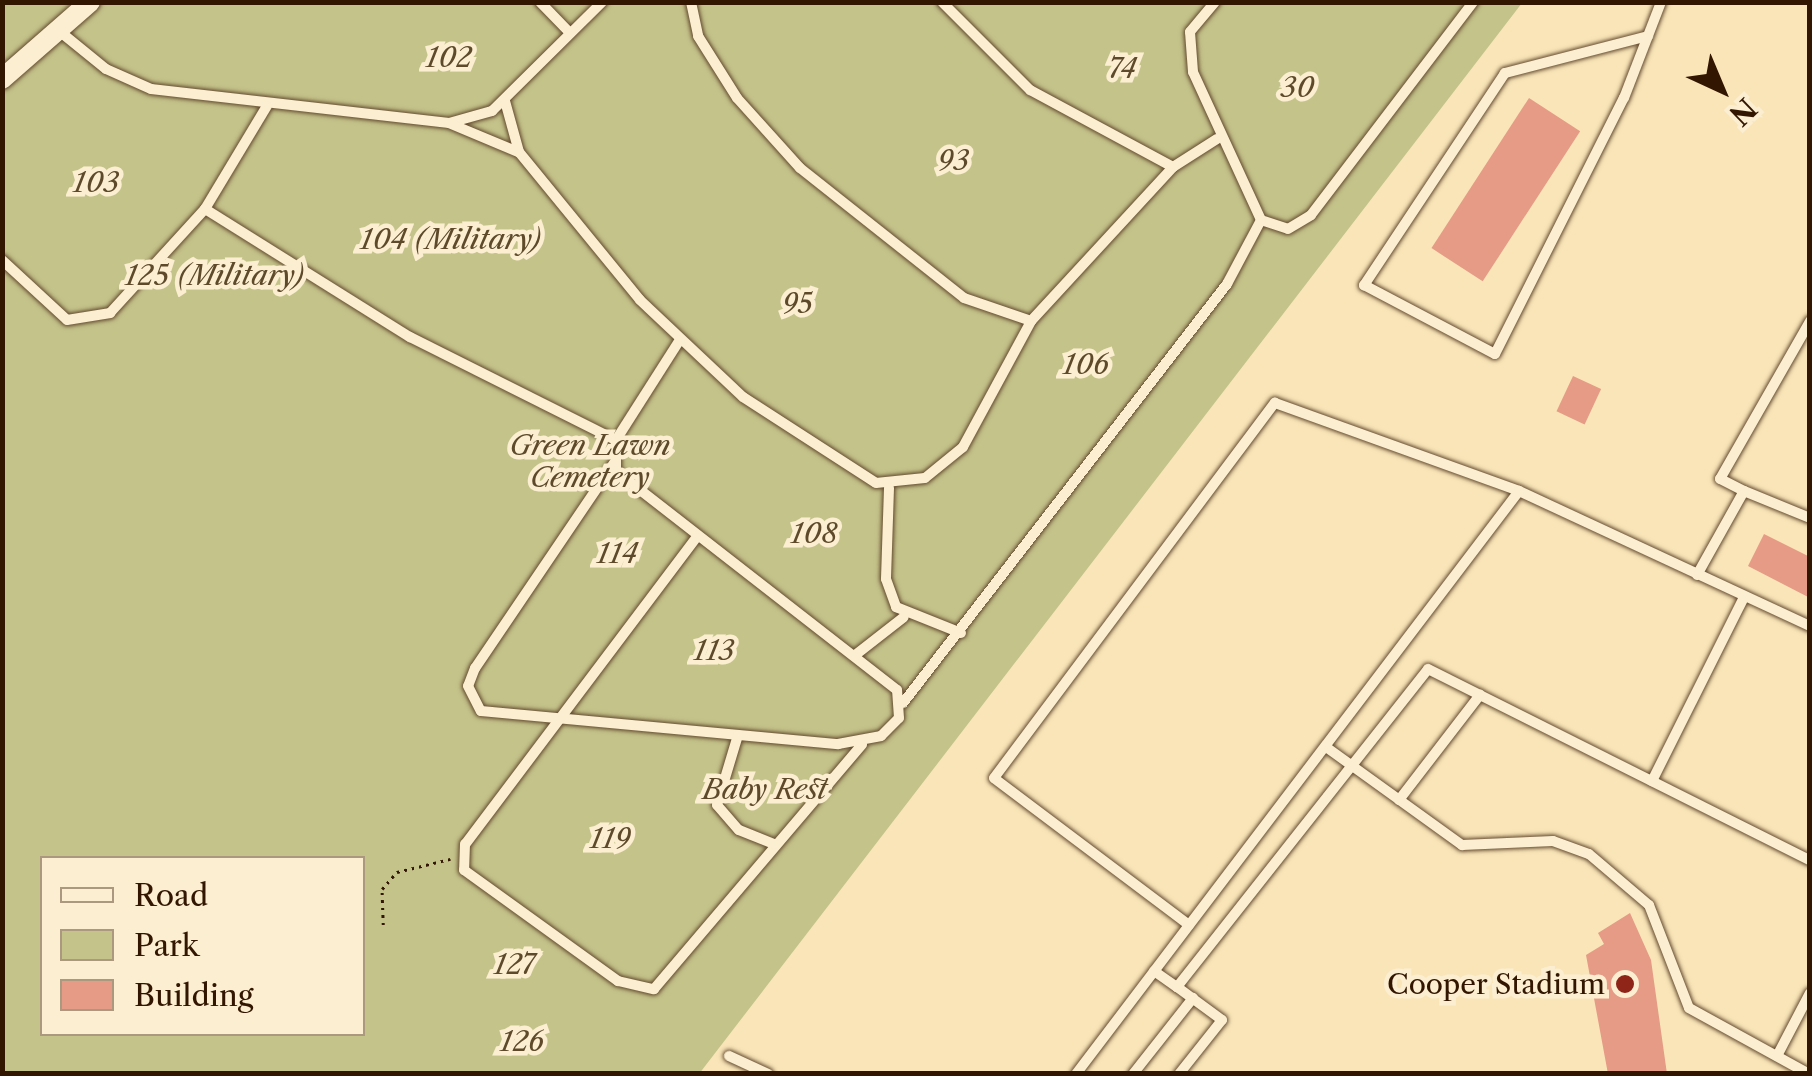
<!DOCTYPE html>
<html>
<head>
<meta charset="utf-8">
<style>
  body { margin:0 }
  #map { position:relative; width:1812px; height:1076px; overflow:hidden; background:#f9e5b8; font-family:"Libre Caslon Text",serif }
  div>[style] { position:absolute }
  .green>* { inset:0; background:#c4c38a }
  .building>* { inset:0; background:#e59b85; transform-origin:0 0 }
  .path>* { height:2.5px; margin-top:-1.25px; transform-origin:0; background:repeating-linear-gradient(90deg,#331601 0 2.5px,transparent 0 7.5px) }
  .roads { filter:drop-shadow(0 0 2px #644a2f) drop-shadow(0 0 2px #644a2f) }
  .service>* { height:10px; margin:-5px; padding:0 5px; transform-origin:5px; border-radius:5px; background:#fbeed1 }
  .minor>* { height:20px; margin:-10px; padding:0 10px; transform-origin:10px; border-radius:10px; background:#fbeed1 }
  .dots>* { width:28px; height:28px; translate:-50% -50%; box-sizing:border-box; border:5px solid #fbeed1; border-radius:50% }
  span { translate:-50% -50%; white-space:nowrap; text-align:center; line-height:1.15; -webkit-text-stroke:9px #fbeed1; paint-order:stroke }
  .park-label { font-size:28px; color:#5e4a2a; font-style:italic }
  .poi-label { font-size:28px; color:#331601 }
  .right { translate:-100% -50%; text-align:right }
  .frame { position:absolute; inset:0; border:5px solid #331601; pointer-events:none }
  .legend { position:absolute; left:40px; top:856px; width:325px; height:180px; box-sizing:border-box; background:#fbeed1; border:2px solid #ab987e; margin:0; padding:12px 18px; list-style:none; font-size:30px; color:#331601 }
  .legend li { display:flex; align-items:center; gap:20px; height:50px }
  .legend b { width:50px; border:2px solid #ab987e }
  .north { position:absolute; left:1672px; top:40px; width:100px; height:100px; -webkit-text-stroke:8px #fbeed1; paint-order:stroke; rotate:136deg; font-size:28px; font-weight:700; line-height:40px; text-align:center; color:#331601 }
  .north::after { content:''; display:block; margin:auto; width:35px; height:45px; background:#331601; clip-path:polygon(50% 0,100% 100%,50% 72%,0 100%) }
</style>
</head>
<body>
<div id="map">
  <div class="green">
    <div style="clip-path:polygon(evenodd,2px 3px,1522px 3px,699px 1074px,3px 1073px,2px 3px,42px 858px,362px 858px,362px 1034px,42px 1034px,42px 858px)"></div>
  </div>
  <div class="building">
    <div style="left:1529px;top:98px;width:61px;height:179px;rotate:33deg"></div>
    <div style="left:1573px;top:376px;width:31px;height:39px;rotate:25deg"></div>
    <div style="clip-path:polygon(1764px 534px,1810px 557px,1810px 598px,1748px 566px)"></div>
    <div style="clip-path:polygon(1630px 913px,1651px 960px,1667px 1074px,1608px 1074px,1586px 955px,1604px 944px,1598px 933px)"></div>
  </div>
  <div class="path">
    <div style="left:383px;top:925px;width:36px;rotate:-92deg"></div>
    <div style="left:382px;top:889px;width:23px;rotate:-49deg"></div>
    <div style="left:397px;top:872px;width:55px;rotate:-13.8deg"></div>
  </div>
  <div class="roads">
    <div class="service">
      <div style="left:540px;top:2px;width:43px;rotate:45.9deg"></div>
      <div style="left:691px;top:2px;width:35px;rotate:78deg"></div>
      <div style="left:698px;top:36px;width:73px;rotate:57.8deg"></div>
      <div style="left:737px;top:98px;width:94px;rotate:48deg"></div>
      <div style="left:800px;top:168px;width:209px;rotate:38.4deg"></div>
      <div style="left:964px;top:298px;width:71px;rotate:18.9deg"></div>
      <div style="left:1031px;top:321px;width:209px;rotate:-47.3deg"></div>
      <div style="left:1173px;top:167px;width:162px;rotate:-151.7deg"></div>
      <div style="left:1030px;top:90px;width:124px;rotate:-135deg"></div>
      <div style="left:1215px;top:2px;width:39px;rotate:130deg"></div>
      <div style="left:1190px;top:32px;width:40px;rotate:85.7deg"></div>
      <div style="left:1193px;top:72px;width:163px;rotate:65.3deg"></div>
      <div style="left:1261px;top:220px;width:28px;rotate:18deg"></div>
      <div style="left:1288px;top:229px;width:27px;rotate:-31deg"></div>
      <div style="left:1311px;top:215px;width:268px;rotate:-52.7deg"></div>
      <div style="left:58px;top:30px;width:62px;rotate:39.1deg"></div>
      <div style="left:106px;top:69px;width:49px;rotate:24deg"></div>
      <div style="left:151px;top:89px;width:300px;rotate:6.5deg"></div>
      <div style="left:449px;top:123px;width:45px;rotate:-15.6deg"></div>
      <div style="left:492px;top:111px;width:155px;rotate:-44.7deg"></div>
      <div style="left:1648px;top:36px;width:148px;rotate:165.5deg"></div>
      <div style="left:1505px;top:73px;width:255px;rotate:123.6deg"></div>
      <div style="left:1364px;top:285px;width:148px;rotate:27.8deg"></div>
      <div style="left:1495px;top:354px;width:287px;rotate:-63.3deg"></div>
      <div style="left:1624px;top:98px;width:103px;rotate:-68.9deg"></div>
      <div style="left:505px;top:101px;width:53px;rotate:74.6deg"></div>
      <div style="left:519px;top:152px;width:191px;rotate:50.7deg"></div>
      <div style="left:640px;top:300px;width:141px;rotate:43.3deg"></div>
      <div style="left:743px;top:397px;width:158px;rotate:32.9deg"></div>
      <div style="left:876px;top:483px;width:49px;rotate:-5.8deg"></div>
      <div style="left:925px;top:478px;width:49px;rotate:-39.2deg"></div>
      <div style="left:963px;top:447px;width:143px;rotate:-61.6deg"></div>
      <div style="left:451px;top:124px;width:73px;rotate:22.7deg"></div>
      <div style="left:1173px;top:167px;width:52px;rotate:-32.5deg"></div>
      <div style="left:205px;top:209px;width:242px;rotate:32deg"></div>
      <div style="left:410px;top:337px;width:230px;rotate:26.6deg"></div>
      <div style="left:2px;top:260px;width:88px;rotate:42.7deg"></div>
      <div style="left:67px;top:320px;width:44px;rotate:-9.2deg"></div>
      <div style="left:110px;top:313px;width:141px;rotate:-47.6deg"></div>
      <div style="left:205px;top:209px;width:120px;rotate:-59deg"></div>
      <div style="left:614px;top:463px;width:248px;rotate:124.1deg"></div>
      <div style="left:475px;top:668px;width:19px;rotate:111deg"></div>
      <div style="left:468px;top:686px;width:28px;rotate:63deg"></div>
      <div style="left:481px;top:711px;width:359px;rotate:5.3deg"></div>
      <div style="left:838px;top:744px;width:44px;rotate:-10.5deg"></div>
      <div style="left:881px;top:736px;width:25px;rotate:-45deg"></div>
      <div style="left:899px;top:718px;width:28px;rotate:-94deg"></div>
      <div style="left:897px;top:690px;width:356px;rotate:-142.1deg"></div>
      <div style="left:616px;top:471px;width:31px;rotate:-90deg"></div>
      <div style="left:616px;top:440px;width:117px;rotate:-57.5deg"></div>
      <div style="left:889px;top:488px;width:91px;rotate:91.9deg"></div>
      <div style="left:886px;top:579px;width:30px;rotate:70deg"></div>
      <div style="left:896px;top:607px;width:70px;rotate:21.8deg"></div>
      <div style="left:1744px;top:491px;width:71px;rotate:22.2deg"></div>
      <div style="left:696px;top:538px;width:383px;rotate:127deg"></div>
      <div style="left:465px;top:844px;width:26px;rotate:92deg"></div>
      <div style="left:464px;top:870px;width:190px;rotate:35.8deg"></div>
      <div style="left:618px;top:981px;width:37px;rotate:13deg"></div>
      <div style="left:654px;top:989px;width:321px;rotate:-49.6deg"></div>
      <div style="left:1697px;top:575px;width:96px;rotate:-60.8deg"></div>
      <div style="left:1744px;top:491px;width:27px;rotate:-153deg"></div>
      <div style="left:1720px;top:479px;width:182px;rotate:-60.3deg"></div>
      <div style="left:854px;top:656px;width:63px;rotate:-38deg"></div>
      <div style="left:903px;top:703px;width:530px;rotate:-52.29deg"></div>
      <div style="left:1227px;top:284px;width:72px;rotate:-62deg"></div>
      <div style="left:738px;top:735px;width:73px;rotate:106.7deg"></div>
      <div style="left:717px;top:805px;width:33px;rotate:49deg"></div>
      <div style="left:739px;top:830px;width:38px;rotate:22deg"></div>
      <div style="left:1326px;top:747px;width:168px;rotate:35.8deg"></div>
      <div style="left:1462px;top:845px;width:91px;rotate:-2.5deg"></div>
      <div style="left:1553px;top:841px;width:38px;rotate:20deg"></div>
      <div style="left:1589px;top:854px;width:79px;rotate:40.4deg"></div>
      <div style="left:1649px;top:905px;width:110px;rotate:68.8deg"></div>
      <div style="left:1689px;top:1008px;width:137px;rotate:28.8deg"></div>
      <div style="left:1652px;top:781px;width:203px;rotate:-63.4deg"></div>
      <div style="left:1399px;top:800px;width:133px;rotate:-52.4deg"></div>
      <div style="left:1189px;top:925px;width:244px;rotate:-143deg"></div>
      <div style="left:994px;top:778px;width:469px;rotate:-53.2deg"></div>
      <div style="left:1275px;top:403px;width:259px;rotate:19.8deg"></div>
      <div style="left:1519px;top:491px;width:321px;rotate:24.9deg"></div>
      <div style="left:1154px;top:971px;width:28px;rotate:35deg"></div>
      <div style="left:729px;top:1056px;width:43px;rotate:24.8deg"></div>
      <div style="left:1777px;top:1056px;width:71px;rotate:-62.4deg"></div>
      <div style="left:1076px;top:1074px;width:732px;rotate:-52.77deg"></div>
      <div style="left:1133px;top:1074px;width:97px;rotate:-51.7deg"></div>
      <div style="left:1179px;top:1074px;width:69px;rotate:-51.5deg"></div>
      <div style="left:1222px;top:1020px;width:56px;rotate:-143.7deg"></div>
      <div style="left:1177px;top:987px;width:405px;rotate:-51.7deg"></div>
      <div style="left:1428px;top:669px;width:427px;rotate:26.6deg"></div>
    </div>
    <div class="minor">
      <div style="left:2px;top:79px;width:117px;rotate:-41.2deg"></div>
    </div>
  </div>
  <div class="dots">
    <div style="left:1625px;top:984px;background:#8f2418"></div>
  </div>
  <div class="park-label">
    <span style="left:449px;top:57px">102</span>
    <span style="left:1122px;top:68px">74</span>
    <span style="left:1297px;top:87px">30</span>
    <span style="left:953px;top:160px">93</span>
    <span style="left:96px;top:182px">103</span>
    <span style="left:451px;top:239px">104 (Military)</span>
    <span style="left:215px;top:275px">125 (Military)</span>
    <span style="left:797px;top:303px">95</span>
    <span style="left:1086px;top:364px">106</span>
    <span style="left:590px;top:461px">Green Lawn<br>Cemetery</span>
    <span style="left:814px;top:533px">108</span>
    <span style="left:617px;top:553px">114</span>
    <span style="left:714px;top:650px">113</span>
    <span style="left:765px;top:789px">Baby Rest</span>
    <span style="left:610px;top:838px">119</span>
    <span style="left:514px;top:964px">127</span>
    <span style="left:522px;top:1041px">126</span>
  </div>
  <div class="poi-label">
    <span class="right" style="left:1605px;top:984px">Cooper Stadium</span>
  </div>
  <div class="frame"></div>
  <ul class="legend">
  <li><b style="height:12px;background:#fbeed1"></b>Road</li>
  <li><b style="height:28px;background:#c4c38a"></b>Park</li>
  <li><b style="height:28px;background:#e59b85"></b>Building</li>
  </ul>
  <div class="north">N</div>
</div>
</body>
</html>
